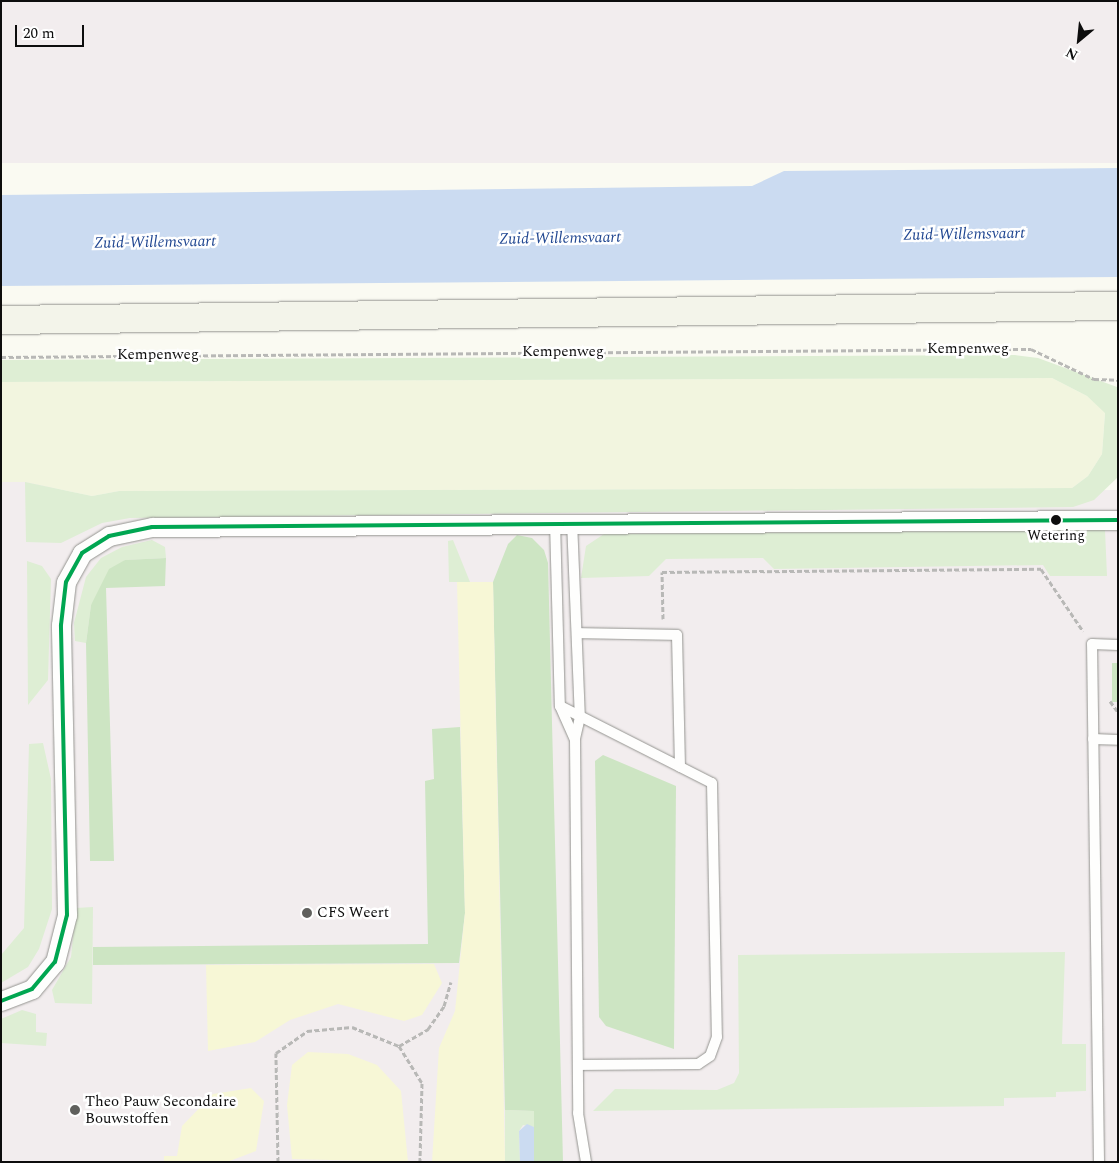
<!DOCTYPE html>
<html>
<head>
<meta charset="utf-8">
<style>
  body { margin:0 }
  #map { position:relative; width:1119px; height:1163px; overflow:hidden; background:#fafaf2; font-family:Spectral,serif }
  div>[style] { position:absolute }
  .industrial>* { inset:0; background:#f2edee; transform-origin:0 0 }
  .farmland>* { inset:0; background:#f2f5df }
  .green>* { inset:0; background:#deeed4 }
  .forest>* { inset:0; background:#cde5c3; transform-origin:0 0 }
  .sand>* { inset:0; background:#f7f7d6 }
  .water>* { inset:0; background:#cbdbf1 }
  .path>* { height:3px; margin-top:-1.5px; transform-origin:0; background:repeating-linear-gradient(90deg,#b8b8b6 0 5px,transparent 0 7.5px) }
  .roads { filter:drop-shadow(0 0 1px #949490) drop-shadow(0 0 1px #949490) }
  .lane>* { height:10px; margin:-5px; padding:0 5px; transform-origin:5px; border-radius:5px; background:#fefefd }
  .street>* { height:19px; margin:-9.5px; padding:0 9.5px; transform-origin:9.5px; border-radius:9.5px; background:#fefefd }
  .secondary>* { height:28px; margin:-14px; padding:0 14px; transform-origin:14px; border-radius:14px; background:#f3f4ea }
  .bus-1>* { height:4px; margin:-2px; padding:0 2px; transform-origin:2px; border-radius:2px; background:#00a651 }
  .dots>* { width:14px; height:14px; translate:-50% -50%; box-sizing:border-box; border:2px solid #fff; border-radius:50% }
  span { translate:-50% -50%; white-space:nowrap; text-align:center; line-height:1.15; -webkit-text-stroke:5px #fff; paint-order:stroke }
  .bus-label { font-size:14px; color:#0d0d0d }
  .street-label { font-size:15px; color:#0d0d0d }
  .poi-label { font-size:15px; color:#0d0d0d }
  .left { translate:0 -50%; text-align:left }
  .water-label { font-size:16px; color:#224892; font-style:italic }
  .frame { position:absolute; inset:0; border:2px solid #0d0d0d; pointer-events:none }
  .north { position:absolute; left:1054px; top:15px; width:50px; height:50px; -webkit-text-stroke:4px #fff; paint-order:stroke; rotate:208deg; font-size:14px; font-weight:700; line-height:20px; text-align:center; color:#0d0d0d }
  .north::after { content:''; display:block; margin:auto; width:18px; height:22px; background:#0d0d0d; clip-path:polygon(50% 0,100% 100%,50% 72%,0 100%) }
  .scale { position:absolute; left:15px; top:25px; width:69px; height:22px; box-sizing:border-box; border:2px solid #0d0d0d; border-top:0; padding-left:6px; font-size:15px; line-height:18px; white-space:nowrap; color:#0d0d0d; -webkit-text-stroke:4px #fff; paint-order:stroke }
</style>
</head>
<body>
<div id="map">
  <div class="industrial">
    <div style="left:1px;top:1px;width:1117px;height:162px"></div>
    <div style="clip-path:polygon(25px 480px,91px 498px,1118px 490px,1118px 1162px,1px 1162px,1px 481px)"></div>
  </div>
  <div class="farmland">
    <div style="clip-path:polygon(1052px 378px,1087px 396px,1105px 412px,1102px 454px,1088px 476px,1072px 488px,119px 491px,92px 496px,25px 482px,1px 482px,1px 382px)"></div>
  </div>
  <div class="green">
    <div style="clip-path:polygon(1015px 355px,1038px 358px,1117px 387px,1118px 477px,1094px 500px,1073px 507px,130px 518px,102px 523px,61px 543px,26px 542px,25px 482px,92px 496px,119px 491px,1072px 488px,1088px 476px,1102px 454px,1105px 413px,1087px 396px,1052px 378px,1px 382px,1px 360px)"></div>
    <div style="clip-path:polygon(1105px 530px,1107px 576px,1050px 576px,1043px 565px,774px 569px,763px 558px,666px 559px,649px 576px,581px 578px,586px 546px,604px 534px)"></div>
    <div style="clip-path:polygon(152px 540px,165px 547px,166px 558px,125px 560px,91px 605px,86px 643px,75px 641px,74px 623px,86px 577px,101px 558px,122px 547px)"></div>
    <div style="clip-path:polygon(453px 540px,470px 582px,449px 582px,448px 541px)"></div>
    <div style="clip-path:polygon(27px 561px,42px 566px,51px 579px,48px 680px,28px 705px)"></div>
    <div style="clip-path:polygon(43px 743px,51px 779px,52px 909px,39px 949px,28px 967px,1px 983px,1px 955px,24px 928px,29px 744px)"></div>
    <div style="clip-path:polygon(93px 907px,92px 1004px,55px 1003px,52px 990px,71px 957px,76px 908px)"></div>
    <div style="clip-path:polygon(1065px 952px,1062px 1044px,1086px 1044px,1086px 1091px,1056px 1092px,1056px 1097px,1004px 1098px,1004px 1106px,593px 1111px,615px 1089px,717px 1090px,734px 1083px,739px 1073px,738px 955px)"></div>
    <div style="clip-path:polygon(22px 1010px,36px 1014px,36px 1032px,47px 1033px,46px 1046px,1px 1043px,1px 1019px)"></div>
    <div style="clip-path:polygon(505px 1110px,534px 1111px,534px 1127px,523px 1125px,519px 1131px,520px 1162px,505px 1162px)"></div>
  </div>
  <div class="forest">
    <div style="clip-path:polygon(517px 535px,532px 538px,544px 550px,548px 563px,563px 1162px,534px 1162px,534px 1111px,505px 1110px,493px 582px,508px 544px)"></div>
    <div style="clip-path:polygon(166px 558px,165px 586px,106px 588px,114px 861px,90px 861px,86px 643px,91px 605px,109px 569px,125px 560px)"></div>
    <div style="left:1112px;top:663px;width:6px;height:39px"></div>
    <div style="clip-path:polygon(460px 727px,465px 913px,459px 963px,93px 965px,93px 947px,428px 944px,425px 781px,434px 779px,432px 729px)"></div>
    <div style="clip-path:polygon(603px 755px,676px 786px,674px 1049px,606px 1026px,599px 1017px,595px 761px)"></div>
  </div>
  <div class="sand">
    <div style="clip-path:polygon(457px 582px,493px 582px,505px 1162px,432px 1162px,439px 1048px,455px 1011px,465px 913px)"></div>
    <div style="clip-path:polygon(434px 964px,442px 983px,422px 1015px,404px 1021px,338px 1004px,290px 1020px,255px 1042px,208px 1051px,206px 965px)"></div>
    <div style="clip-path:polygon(308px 1052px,348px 1054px,377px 1065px,401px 1091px,408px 1162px,292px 1159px,287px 1105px,292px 1065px)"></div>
    <div style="clip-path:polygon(251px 1088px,264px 1101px,256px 1151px,227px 1162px,164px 1162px,164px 1156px,177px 1156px,182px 1126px,213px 1094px)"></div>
  </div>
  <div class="water">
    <div style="clip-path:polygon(1118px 168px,1118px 277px,1px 286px,1px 195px,752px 186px,784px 171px)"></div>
    <div style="clip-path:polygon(527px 1124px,534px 1127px,534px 1162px,520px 1162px,519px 1131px)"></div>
  </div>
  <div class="path">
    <div style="left:1px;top:357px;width:1030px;rotate:-0.45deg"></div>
    <div style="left:1031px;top:349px;width:70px;rotate:25.5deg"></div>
    <div style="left:1094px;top:379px;width:24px;rotate:2deg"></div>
    <div style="left:663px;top:619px;width:47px;rotate:-91.2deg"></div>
    <div style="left:662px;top:572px;width:379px;rotate:-0.5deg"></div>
    <div style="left:1041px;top:569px;width:75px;rotate:55.9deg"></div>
    <div style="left:1110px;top:701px;width:14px;rotate:54deg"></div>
    <div style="left:399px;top:1046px;width:34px;rotate:-30deg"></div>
    <div style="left:428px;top:1029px;width:28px;rotate:-55deg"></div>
    <div style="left:444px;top:1006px;width:25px;rotate:-74deg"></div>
    <div style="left:278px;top:1162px;width:109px;rotate:-91.1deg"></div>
    <div style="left:276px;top:1053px;width:38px;rotate:-35deg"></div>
    <div style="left:307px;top:1031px;width:45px;rotate:-5.1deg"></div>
    <div style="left:352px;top:1027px;width:51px;rotate:22deg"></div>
    <div style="left:399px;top:1046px;width:44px;rotate:58.1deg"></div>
    <div style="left:422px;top:1083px;width:79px;rotate:91.5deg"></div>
  </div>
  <div class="roads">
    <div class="lane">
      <div style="left:555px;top:521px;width:185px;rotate:88.5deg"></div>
      <div style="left:560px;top:706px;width:36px;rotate:66deg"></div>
      <div style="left:575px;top:739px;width:374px;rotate:89.5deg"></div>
      <div style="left:578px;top:1113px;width:50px;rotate:80.7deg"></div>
      <div style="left:572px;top:521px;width:196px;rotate:87.7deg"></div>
      <div style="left:580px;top:717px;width:23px;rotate:103deg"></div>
      <div style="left:577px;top:633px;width:100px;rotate:1.1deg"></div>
      <div style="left:677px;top:635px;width:132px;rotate:88.7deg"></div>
      <div style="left:560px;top:706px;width:170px;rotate:26.9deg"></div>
      <div style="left:712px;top:783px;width:254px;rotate:88.9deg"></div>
      <div style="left:717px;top:1037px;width:20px;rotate:110deg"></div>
      <div style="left:710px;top:1056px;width:14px;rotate:146deg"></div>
      <div style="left:698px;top:1064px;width:120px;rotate:179.5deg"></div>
      <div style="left:1093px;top:739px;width:25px;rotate:2deg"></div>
      <div style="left:1099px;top:1162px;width:518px;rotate:-90.77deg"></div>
      <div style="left:1092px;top:644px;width:26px;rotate:2deg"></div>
    </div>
    <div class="street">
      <div style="left:1px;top:1001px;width:33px;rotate:-21deg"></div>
      <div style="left:32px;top:989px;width:35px;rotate:-50deg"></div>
      <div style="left:55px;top:962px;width:49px;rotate:-75.7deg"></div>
      <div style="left:67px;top:915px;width:290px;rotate:-91.2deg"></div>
      <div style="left:61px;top:625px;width:43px;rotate:-83.4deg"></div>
      <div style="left:66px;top:582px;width:33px;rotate:-61deg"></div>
      <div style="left:82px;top:553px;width:32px;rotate:-32deg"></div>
      <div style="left:109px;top:536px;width:44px;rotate:-11.8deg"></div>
      <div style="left:152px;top:527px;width:966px;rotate:-0.42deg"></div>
    </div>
    <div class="secondary">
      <div style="left:1px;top:320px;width:1117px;rotate:-0.72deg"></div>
    </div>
  </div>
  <div class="bus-1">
    <div style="left:1px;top:1001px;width:33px;rotate:-21deg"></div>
    <div style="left:32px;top:989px;width:35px;rotate:-50deg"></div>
    <div style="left:55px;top:962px;width:49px;rotate:-75.7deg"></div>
    <div style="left:67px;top:915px;width:290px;rotate:-91.2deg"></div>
    <div style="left:61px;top:625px;width:43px;rotate:-83.4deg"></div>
    <div style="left:66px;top:582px;width:33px;rotate:-61deg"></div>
    <div style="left:82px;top:553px;width:32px;rotate:-32deg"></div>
    <div style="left:109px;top:536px;width:44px;rotate:-11.8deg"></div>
    <div style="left:152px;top:527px;width:966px;rotate:-0.42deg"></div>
  </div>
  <div class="dots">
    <div style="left:1056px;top:520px;background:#0d0d0d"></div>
    <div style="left:307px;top:913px;background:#60605d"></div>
    <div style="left:75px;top:1110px;background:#60605d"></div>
  </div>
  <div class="bus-label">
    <span style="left:1056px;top:536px">Wetering</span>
  </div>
  <div class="street-label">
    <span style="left:968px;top:349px">Kempenweg</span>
    <span style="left:563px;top:352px">Kempenweg</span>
    <span style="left:158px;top:355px">Kempenweg</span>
  </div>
  <div class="poi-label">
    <span class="left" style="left:317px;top:913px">CFS Weert</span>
    <span class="left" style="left:85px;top:1110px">Theo Pauw Secondaire<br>Bouwstoffen</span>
  </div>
  <div class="water-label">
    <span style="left:964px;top:234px;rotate:-1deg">Zuid-Willemsvaart</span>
    <span style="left:560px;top:238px;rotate:-1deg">Zuid-Willemsvaart</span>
    <span style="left:155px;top:242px;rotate:-1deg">Zuid-Willemsvaart</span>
  </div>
  <div class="frame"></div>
  <div class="north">N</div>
  <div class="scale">20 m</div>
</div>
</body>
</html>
